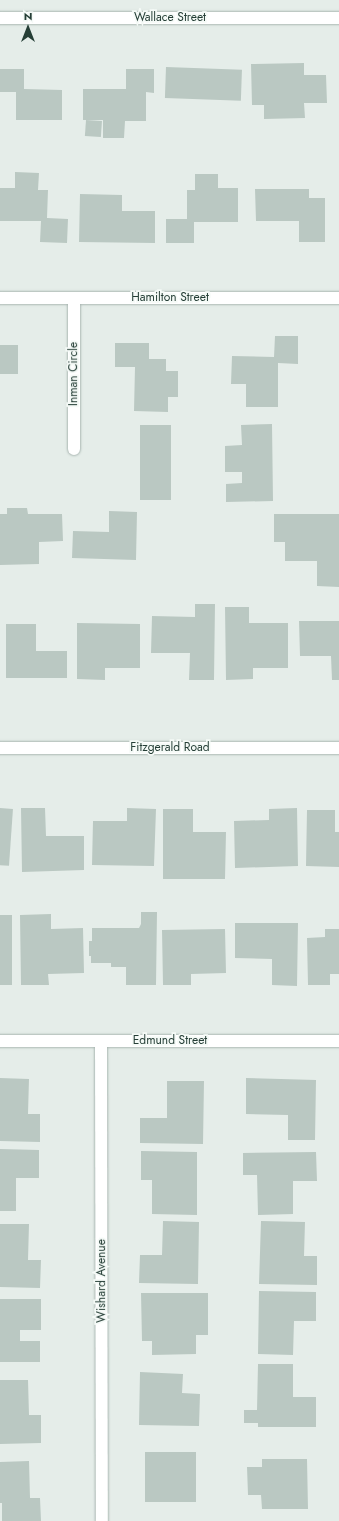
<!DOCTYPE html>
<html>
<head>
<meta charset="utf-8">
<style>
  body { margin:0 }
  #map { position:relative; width:339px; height:1521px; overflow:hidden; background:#e5ede9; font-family:Jost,sans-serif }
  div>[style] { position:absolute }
  .building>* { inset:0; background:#bac8c2; transform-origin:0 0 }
  .roads { filter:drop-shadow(0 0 1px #a8b5b0) drop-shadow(0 0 1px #a8b5b0) }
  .minor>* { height:12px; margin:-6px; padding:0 6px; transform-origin:6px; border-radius:6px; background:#fff }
  .secondary>* { height:12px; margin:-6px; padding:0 6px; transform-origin:6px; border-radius:6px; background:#fff }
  span { translate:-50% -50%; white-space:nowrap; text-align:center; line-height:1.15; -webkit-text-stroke:3.5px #f5faf7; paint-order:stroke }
  .street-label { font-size:12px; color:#253e36 }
  .north { position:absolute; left:8px; top:8px; width:40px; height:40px; -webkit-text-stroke:3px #f5faf7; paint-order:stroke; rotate:0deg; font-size:11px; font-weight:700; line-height:16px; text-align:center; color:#253e36 }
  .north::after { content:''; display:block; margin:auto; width:14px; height:18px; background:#253e36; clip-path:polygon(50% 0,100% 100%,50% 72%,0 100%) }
</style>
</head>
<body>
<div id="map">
  <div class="building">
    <div style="clip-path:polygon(304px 63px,304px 75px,326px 75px,327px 103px,304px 103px,305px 118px,264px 119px,264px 105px,252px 105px,251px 64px)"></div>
    <div style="left:166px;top:67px;width:76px;height:31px;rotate:2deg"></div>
    <div style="clip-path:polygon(0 69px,24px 69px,24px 89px,62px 90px,62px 120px,16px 120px,16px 92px,0 92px)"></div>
    <div style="clip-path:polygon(126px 69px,154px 69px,154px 93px,146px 92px,146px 121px,125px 121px,124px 138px,103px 138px,103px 120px,83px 120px,83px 89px,126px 89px)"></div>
    <div style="left:86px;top:120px;width:16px;height:16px;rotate:4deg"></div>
    <div style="clip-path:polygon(15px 172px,39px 173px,38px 190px,48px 190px,47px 218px,68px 219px,67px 243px,40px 242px,41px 221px,0 221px,0 188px,15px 188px)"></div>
    <div style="clip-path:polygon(195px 174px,218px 174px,218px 188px,238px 188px,238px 222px,194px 222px,194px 243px,166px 243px,166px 219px,187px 219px,187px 190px,195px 190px)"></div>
    <div style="clip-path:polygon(255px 189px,309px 189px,309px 198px,325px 198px,325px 242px,299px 242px,299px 221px,256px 221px)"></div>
    <div style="clip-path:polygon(80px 194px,122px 195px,122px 211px,155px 211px,155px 243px,79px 242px)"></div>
    <div style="clip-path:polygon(275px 336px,298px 336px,298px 364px,278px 363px,278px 407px,246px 407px,246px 384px,231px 384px,232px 356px,274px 357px)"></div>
    <div style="clip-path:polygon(115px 343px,149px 343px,149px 359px,166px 359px,166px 371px,178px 371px,178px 397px,168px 397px,168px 412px,134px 411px,135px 367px,115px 367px)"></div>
    <div style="left:0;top:345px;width:18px;height:29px"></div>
    <div style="clip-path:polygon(272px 424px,273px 501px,226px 502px,226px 484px,242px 483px,242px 472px,225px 472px,225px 446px,242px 445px,241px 425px)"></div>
    <div style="left:140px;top:425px;width:31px;height:75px"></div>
    <div style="clip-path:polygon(7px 508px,27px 508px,28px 514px,62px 514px,63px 541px,39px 542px,39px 564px,0 565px,0 514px,7px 514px)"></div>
    <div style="clip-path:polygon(109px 511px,137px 512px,136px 560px,72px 558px,73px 531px,109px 532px)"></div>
    <div style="clip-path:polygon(274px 514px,339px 514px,339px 587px,317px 586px,317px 561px,285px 561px,285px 542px,274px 542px)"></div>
    <div style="clip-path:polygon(195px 604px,215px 604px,214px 680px,189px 680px,190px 653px,151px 653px,152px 616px,195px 617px)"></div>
    <div style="clip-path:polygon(225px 607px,249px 607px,249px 623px,288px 623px,288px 668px,253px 668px,253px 679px,226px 680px)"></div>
    <div style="clip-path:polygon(299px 621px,339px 621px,339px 680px,332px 680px,331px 656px,300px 656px)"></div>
    <div style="clip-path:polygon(77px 623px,140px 624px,140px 668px,105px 668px,105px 680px,77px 679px)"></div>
    <div style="clip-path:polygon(6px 624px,36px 624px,36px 651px,67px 651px,67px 678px,6px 678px)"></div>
    <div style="left:0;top:808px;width:13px;height:57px;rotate:4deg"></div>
    <div style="clip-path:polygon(21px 808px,45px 808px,46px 836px,84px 836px,84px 870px,22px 872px)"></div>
    <div style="clip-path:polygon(127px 808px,156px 809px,154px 866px,92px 865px,93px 821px,127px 821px)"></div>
    <div style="clip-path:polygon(297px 808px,298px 866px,235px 868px,234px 821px,269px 820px,269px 809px)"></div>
    <div style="clip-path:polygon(163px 809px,193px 809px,193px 832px,226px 832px,225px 879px,163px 879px)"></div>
    <div style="clip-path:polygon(307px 810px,335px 810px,335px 832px,339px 832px,339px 867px,306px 866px)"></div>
    <div style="clip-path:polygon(141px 912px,157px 912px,156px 985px,126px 985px,126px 967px,111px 967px,111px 963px,91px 963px,91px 956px,89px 956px,89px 941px,92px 941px,92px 928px,139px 928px,141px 924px)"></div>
    <div style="clip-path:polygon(51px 914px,51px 929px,83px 928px,84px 973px,48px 974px,49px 985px,21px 985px,20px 915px)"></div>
    <div style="left:0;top:915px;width:12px;height:70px"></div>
    <div style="clip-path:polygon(235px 923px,298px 923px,297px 986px,272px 985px,272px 959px,235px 958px)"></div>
    <div style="clip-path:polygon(225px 929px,226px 973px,191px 974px,191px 985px,163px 985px,162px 930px)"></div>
    <div style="clip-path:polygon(325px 929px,339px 929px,339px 974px,330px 974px,330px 985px,308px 985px,307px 938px,325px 937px)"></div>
    <div style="clip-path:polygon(0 1078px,29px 1079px,28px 1114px,40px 1114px,40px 1142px,0 1141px)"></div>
    <div style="clip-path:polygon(246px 1078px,316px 1080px,315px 1140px,288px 1140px,288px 1115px,246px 1114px)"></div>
    <div style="clip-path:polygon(167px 1081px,204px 1081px,203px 1144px,140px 1143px,140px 1118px,167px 1118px)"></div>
    <div style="clip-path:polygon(0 1149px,39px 1150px,39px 1178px,16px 1178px,16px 1211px,0 1211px)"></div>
    <div style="clip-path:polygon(141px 1151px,197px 1152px,197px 1215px,152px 1214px,152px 1180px,141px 1180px)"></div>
    <div style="clip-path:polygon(316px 1152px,317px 1181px,293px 1181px,293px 1214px,258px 1215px,257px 1175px,243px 1175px,243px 1153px)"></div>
    <div style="clip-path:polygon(163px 1221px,199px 1222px,198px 1284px,139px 1283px,140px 1255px,162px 1255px)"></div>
    <div style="clip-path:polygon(261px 1221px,305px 1222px,304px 1256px,317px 1256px,317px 1285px,259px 1284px)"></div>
    <div style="clip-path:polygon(0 1224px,29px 1224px,28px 1260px,41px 1260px,40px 1288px,0 1287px)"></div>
    <div style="clip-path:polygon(259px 1291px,316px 1292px,316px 1321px,294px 1321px,293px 1355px,258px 1354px)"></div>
    <div style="clip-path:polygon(141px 1293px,208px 1293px,208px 1335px,196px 1335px,196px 1354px,152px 1355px,152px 1341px,142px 1341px)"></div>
    <div style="clip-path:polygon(0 1299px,41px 1299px,41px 1330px,20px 1330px,20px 1341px,40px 1341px,40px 1362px,0 1362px)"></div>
    <div style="clip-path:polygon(258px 1364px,293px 1364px,293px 1397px,316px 1397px,316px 1427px,258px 1427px,258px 1423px,244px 1423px,244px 1410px,257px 1410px)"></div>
    <div style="clip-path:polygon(140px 1372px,183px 1374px,182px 1393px,200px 1394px,199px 1426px,139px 1425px)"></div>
    <div style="clip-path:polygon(0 1380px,28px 1380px,29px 1415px,41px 1415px,41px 1443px,0 1444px)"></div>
    <div style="left:145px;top:1452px;width:51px;height:50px"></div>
    <div style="clip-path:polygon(262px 1459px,307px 1459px,308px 1509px,262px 1509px,261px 1495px,248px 1495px,247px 1467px,262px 1467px)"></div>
    <div style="clip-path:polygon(29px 1461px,30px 1498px,40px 1498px,41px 1521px,2px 1521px,2px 1503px,0 1503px,0 1462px)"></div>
  </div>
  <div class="roads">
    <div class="minor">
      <div style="left:0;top:18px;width:339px"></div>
      <div style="left:0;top:298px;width:339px"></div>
      <div style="left:74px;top:298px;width:151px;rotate:90deg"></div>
      <div style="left:0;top:1041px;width:339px"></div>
      <div style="left:101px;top:1041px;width:480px;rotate:89.9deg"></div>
    </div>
    <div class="secondary">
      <div style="left:0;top:748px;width:339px"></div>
    </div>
  </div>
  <div class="street-label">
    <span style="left:170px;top:18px">Wallace Street</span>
    <span style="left:170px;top:298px">Hamilton Street</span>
    <span style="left:74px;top:374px;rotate:-90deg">Inman Circle</span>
    <span style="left:170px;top:748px">Fitzgerald Road</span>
    <span style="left:170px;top:1041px">Edmund Street</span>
    <span style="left:102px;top:1281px;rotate:-90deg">Wishard Avenue</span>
  </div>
  <div class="north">N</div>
</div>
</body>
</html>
